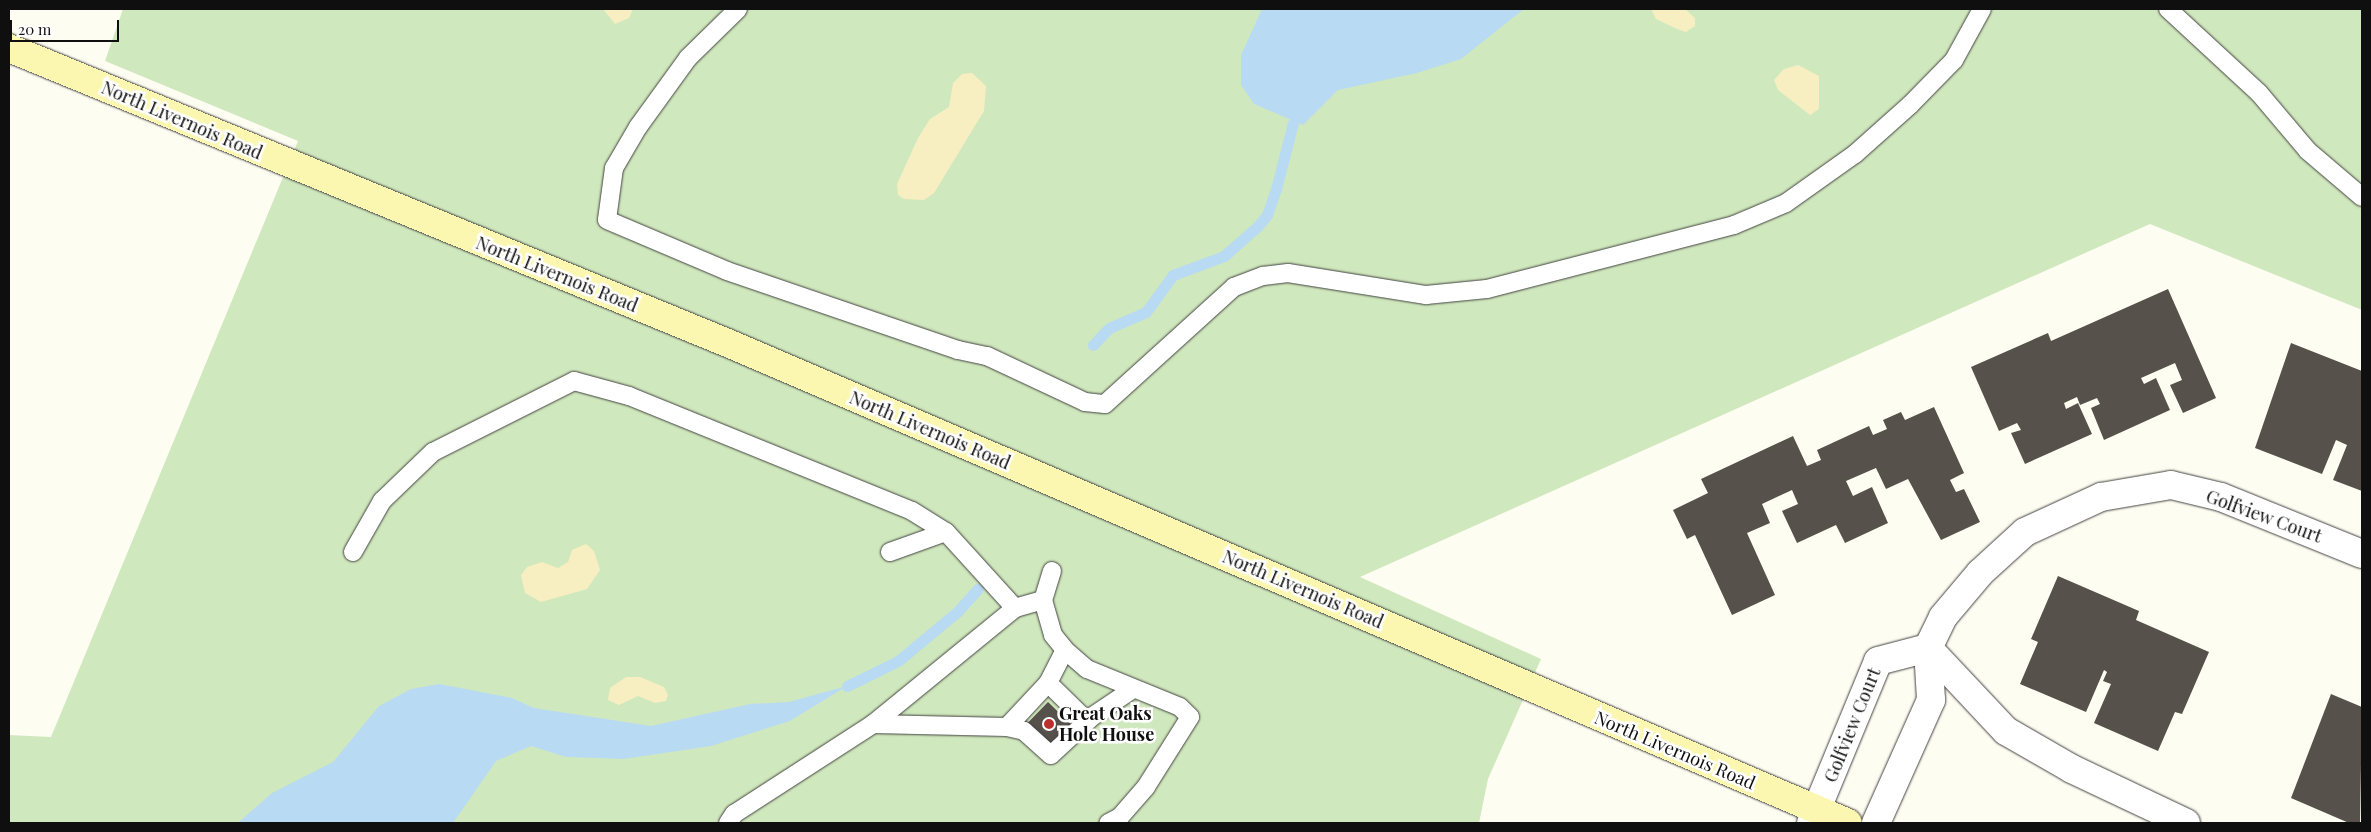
<!DOCTYPE html>
<html>
<head>
<meta charset="utf-8">
<style>
  body { margin:0 }
  #map { position:relative; width:2371px; height:832px; overflow:hidden; background:#fefdf2; font-family:"Playfair Display",serif }
  div>[style] { position:absolute }
  .green>* { inset:0; background:#d0e8bd }
  .sand>* { inset:0; background:#f7efc1 }
  .water>* { inset:0; background:#b9daf3 }
  .stream>* { height:11px; margin:-5.5px; padding:0 5.5px; transform-origin:5.5px; border-radius:5.5px; background:#b9daf3 }
  .building>* { inset:0; background:#57514c; transform-origin:0 0 }
  .roads { filter:drop-shadow(0 0 1px #424242) drop-shadow(0 0 1px #424242) }
  .lane>* { height:18px; margin:-9px; padding:0 9px; transform-origin:9px; border-radius:9px; background:#fff }
  .street>* { height:28px; margin:-14px; padding:0 14px; transform-origin:14px; border-radius:14px; background:#fff }
  .secondary>* { height:28px; margin:-14px; padding:0 14px; transform-origin:14px; border-radius:14px; background:#fbf7b1 }
  .dots>* { width:14px; height:14px; translate:-50% -50%; box-sizing:border-box; border:2px solid #fff; border-radius:50% }
  span { translate:-50% -50%; white-space:nowrap; text-align:center; line-height:1.15; -webkit-text-stroke:5px #fff; paint-order:stroke }
  .street-label { font-size:18px; color:#0f0f0f }
  .poi-label { font-size:18px; color:#0f0f0f; font-weight:700 }
  .left { translate:0 -50%; text-align:left }
  .frame { position:absolute; inset:0; border:10px solid #0f0f0f; pointer-events:none }
  .scale { position:absolute; left:10px; top:20px; width:109px; height:22px; box-sizing:border-box; border:2px solid #0f0f0f; border-top:0; padding-left:6px; font-size:15px; line-height:18px; white-space:nowrap; color:#0f0f0f; -webkit-text-stroke:4px #fff; paint-order:stroke }
</style>
</head>
<body>
<div id="map">
  <div class="green">
    <div style="clip-path:polygon(123px 9px,2362px 9px,2362px 310px,2150px 224px,1360px 577px,1541px 659px,1488px 779px,1479px 823px,9px 823px,9px 735px,51px 737px,298px 141px,105px 61px)"></div>
  </div>
  <div class="sand">
    <div style="clip-path:polygon(603px 9px,633px 9px,629px 18px,615px 24px)"></div>
    <div style="clip-path:polygon(1651px 9px,1685px 9px,1695px 18px,1695px 26px,1686px 32px,1677px 29px,1656px 19px)"></div>
    <div style="clip-path:polygon(1798px 65px,1819px 76px,1819px 109px,1810px 115px,1778px 90px,1774px 80px,1784px 69px)"></div>
    <div style="clip-path:polygon(972px 73px,986px 86px,984px 111px,934px 193px,924px 200px,904px 199px,898px 195px,897px 184px,918px 138px,930px 119px,949px 107px,953px 83px,962px 74px)"></div>
    <div style="clip-path:polygon(586px 544px,594px 551px,600px 570px,587px 589px,541px 602px,525px 593px,521px 575px,527px 567px,542px 562px,558px 568px,568px 562px,572px 550px)"></div>
    <div style="clip-path:polygon(626px 677px,640px 677px,664px 687px,668px 695px,666px 701px,655px 703px,638px 696px,619px 705px,608px 700px,610px 688px)"></div>
  </div>
  <div class="water">
    <div style="clip-path:polygon(1262px 9px,1524px 9px,1461px 59px,1417px 73px,1338px 90px,1303px 125px,1254px 104px,1241px 85px,1241px 55px)"></div>
    <div style="clip-path:polygon(439px 684px,512px 698px,534px 708px,651px 726px,750px 704px,789px 702px,847px 686px,790px 721px,711px 746px,624px 759px,566px 757px,531px 746px,496px 761px,453px 823px,239px 822px,272px 793px,333px 762px,379px 706px,411px 689px)"></div>
  </div>
  <div class="stream">
    <div style="left:1093px;top:345px;width:23px;rotate:-47deg"></div>
    <div style="left:1109px;top:328px;width:40px;rotate:-23.4deg"></div>
    <div style="left:1146px;top:312px;width:46px;rotate:-53.9deg"></div>
    <div style="left:1173px;top:275px;width:54px;rotate:-20.4deg"></div>
    <div style="left:1224px;top:256px;width:45px;rotate:-41.4deg"></div>
    <div style="left:1258px;top:226px;width:14px;rotate:-51deg"></div>
    <div style="left:1267px;top:215px;width:28px;rotate:-71deg"></div>
    <div style="left:1276px;top:189px;width:68px;rotate:-75.6deg"></div>
    <div style="left:847px;top:686px;width:57px;rotate:-26.1deg"></div>
    <div style="left:898px;top:661px;width:77px;rotate:-39.7deg"></div>
    <div style="left:957px;top:612px;width:31px;rotate:-48deg"></div>
  </div>
  <div class="building">
    <div style="clip-path:polygon(2168px 289px,2216px 398px,2183px 413px,2170px 385px,2182px 380px,2175px 363px,2141px 378px,2144px 384px,2156px 378px,2170px 410px,2104px 440px,2091px 408px,2100px 404px,2097px 398px,2080px 405px,2077px 397px,2064px 403px,2066px 409px,2078px 403px,2092px 434px,2025px 464px,2011px 433px,2021px 430px,2017px 423px,1999px 431px,1971px 367px,2048px 333px,2051px 341px)"></div>
    <div style="clip-path:polygon(2291px 343px,2362px 371px,2362px 491px,2333px 480px,2347px 445px,2336px 440px,2322px 474px,2255px 448px)"></div>
    <div style="clip-path:polygon(1934px 407px,1964px 473px,1950px 480px,1956px 492px,1964px 489px,1980px 522px,1941px 540px,1908px 479px,1886px 489px,1876px 468px,1846px 481px,1853px 496px,1872px 487px,1888px 523px,1845px 543px,1836px 525px,1797px 543px,1782px 511px,1798px 504px,1792px 490px,1762px 504px,1770px 523px,1747px 533px,1775px 595px,1732px 615px,1695px 535px,1687px 539px,1673px 510px,1708px 493px,1701px 479px,1793px 436px,1807px 466px,1821px 460px,1817px 450px,1869px 426px,1873px 435px,1887px 429px,1883px 420px,1901px 412px,1905px 420px)"></div>
    <div style="clip-path:polygon(2058px 576px,2139px 611px,2136px 620px,2209px 652px,2182px 714px,2175px 712px,2158px 751px,2094px 723px,2111px 684px,2103px 681px,2107px 672px,2104px 670px,2086px 712px,2020px 684px,2038px 642px,2031px 639px)"></div>
    <div style="clip-path:polygon(2331px 694px,2362px 707px,2360px 823px,2349px 823px,2291px 798px)"></div>
    <div style="left:1048px;top:702px;width:32px;height:30px;rotate:44deg"></div>
  </div>
  <div class="roads">
    <div class="lane">
      <div style="left:738px;top:9px;width:70px;rotate:135.6deg"></div>
      <div style="left:688px;top:58px;width:85px;rotate:125.9deg"></div>
      <div style="left:638px;top:127px;width:48px;rotate:120.3deg"></div>
      <div style="left:614px;top:168px;width:52px;rotate:97.7deg"></div>
      <div style="left:607px;top:220px;width:130px;rotate:23deg"></div>
      <div style="left:727px;top:271px;width:244px;rotate:18.9deg"></div>
      <div style="left:958px;top:350px;width:30px;rotate:12deg"></div>
      <div style="left:987px;top:356px;width:108px;rotate:25.1deg"></div>
      <div style="left:1085px;top:402px;width:20px;rotate:6deg"></div>
      <div style="left:1105px;top:404px;width:174px;rotate:-42.2deg"></div>
      <div style="left:1234px;top:287px;width:31px;rotate:-21deg"></div>
      <div style="left:1263px;top:276px;width:25px;rotate:-7deg"></div>
      <div style="left:1288px;top:273px;width:140px;rotate:9.1deg"></div>
      <div style="left:1426px;top:295px;width:61px;rotate:-5.6deg"></div>
      <div style="left:1487px;top:289px;width:255px;rotate:-14.5deg"></div>
      <div style="left:1734px;top:225px;width:56px;rotate:-22.9deg"></div>
      <div style="left:1786px;top:203px;width:85px;rotate:-35.4deg"></div>
      <div style="left:1855px;top:154px;width:74px;rotate:-41.7deg"></div>
      <div style="left:1910px;top:105px;width:63px;rotate:-45.6deg"></div>
      <div style="left:1954px;top:60px;width:58px;rotate:-61.2deg"></div>
      <div style="left:2168px;top:9px;width:124px;rotate:42.7deg"></div>
      <div style="left:2259px;top:93px;width:76px;rotate:49.8deg"></div>
      <div style="left:2308px;top:151px;width:71px;rotate:40.4deg"></div>
      <div style="left:353px;top:552px;width:59px;rotate:-60.4deg"></div>
      <div style="left:382px;top:501px;width:71px;rotate:-43.9deg"></div>
      <div style="left:433px;top:452px;width:158px;rotate:-26.7deg"></div>
      <div style="left:574px;top:381px;width:57px;rotate:15.3deg"></div>
      <div style="left:629px;top:396px;width:305px;rotate:22.1deg"></div>
      <div style="left:912px;top:511px;width:40px;rotate:32deg"></div>
      <div style="left:946px;top:532px;width:103px;rotate:47.8deg"></div>
      <div style="left:1015px;top:608px;width:29px;rotate:-16deg"></div>
      <div style="left:890px;top:552px;width:59px;rotate:-19.7deg"></div>
      <div style="left:1052px;top:571px;width:30px;rotate:107deg"></div>
      <div style="left:1043px;top:600px;width:36px;rotate:74deg"></div>
      <div style="left:1053px;top:635px;width:19px;rotate:51deg"></div>
      <div style="left:1065px;top:650px;width:29px;rotate:41deg"></div>
      <div style="left:1087px;top:669px;width:100px;rotate:22.2deg"></div>
      <div style="left:1180px;top:707px;width:14px;rotate:45deg"></div>
      <div style="left:1190px;top:717px;width:83px;rotate:122.2deg"></div>
      <div style="left:1146px;top:787px;width:40px;rotate:131deg"></div>
      <div style="left:1120px;top:817px;width:13px;rotate:153deg"></div>
      <div style="left:1048px;top:683px;width:54px;rotate:44.3deg"></div>
      <div style="left:873px;top:724px;width:134px;rotate:1.3deg"></div>
      <div style="left:1007px;top:727px;width:60px;rotate:-47deg"></div>
      <div style="left:1048px;top:683px;width:37px;rotate:-63deg"></div>
      <div style="left:1007px;top:727px;width:17px;rotate:13deg"></div>
      <div style="left:1024px;top:731px;width:36px;rotate:42deg"></div>
      <div style="left:1051px;top:755px;width:57px;rotate:-42.9deg"></div>
      <div style="left:1093px;top:716px;width:48px;rotate:-34deg"></div>
      <div style="left:728px;top:823px;width:11px;rotate:-56deg"></div>
      <div style="left:734px;top:814px;width:166px;rotate:-32.9deg"></div>
      <div style="left:873px;top:724px;width:183px;rotate:-39.2deg"></div>
    </div>
    <div class="street">
      <div style="left:1928px;top:648px;width:114px;rotate:46.8deg"></div>
      <div style="left:2006px;top:731px;width:76px;rotate:29.9deg"></div>
      <div style="left:2072px;top:769px;width:126px;rotate:25.3deg"></div>
      <div style="left:1811px;top:823px;width:175px;rotate:-67.5deg"></div>
      <div style="left:1878px;top:661px;width:52px;rotate:-14.6deg"></div>
      <div style="left:1876px;top:823px;width:135px;rotate:-65.9deg"></div>
      <div style="left:1931px;top:700px;width:52px;rotate:-93.3deg"></div>
      <div style="left:1928px;top:648px;width:34px;rotate:-64deg"></div>
      <div style="left:1943px;top:617px;width:57px;rotate:-49.9deg"></div>
      <div style="left:1980px;top:573px;width:61px;rotate:-42.3deg"></div>
      <div style="left:2025px;top:532px;width:84px;rotate:-24.7deg"></div>
      <div style="left:2101px;top:497px;width:71px;rotate:-9.7deg"></div>
      <div style="left:2171px;top:485px;width:51px;rotate:13.5deg"></div>
      <div style="left:2221px;top:497px;width:152px;rotate:22deg"></div>
    </div>
    <div class="secondary">
      <div style="left:9px;top:48px;width:779px;rotate:22.32deg"></div>
      <div style="left:730px;top:344px;width:1216px;rotate:23.19deg"></div>
    </div>
  </div>
  <div class="dots">
    <div style="left:1049px;top:724px;background:#b9302e"></div>
  </div>
  <div class="street-label">
    <span style="left:182px;top:120px;rotate:23deg">North Livernois Road</span>
    <span style="left:557px;top:274px;rotate:22deg">North Livernois Road</span>
    <span style="left:930px;top:430px;rotate:23deg">North Livernois Road</span>
    <span style="left:2264px;top:516px;rotate:20deg">Golfview Court</span>
    <span style="left:1303px;top:589px;rotate:23deg">North Livernois Road</span>
    <span style="left:1852px;top:725px;rotate:-68deg">Golfview Court</span>
    <span style="left:1675px;top:750px;rotate:23deg">North Livernois Road</span>
  </div>
  <div class="poi-label">
    <span class="left" style="left:1059px;top:724px">Great Oaks<br>Hole House</span>
  </div>
  <div class="frame"></div>
  <div class="scale">20 m</div>
</div>
</body>
</html>
